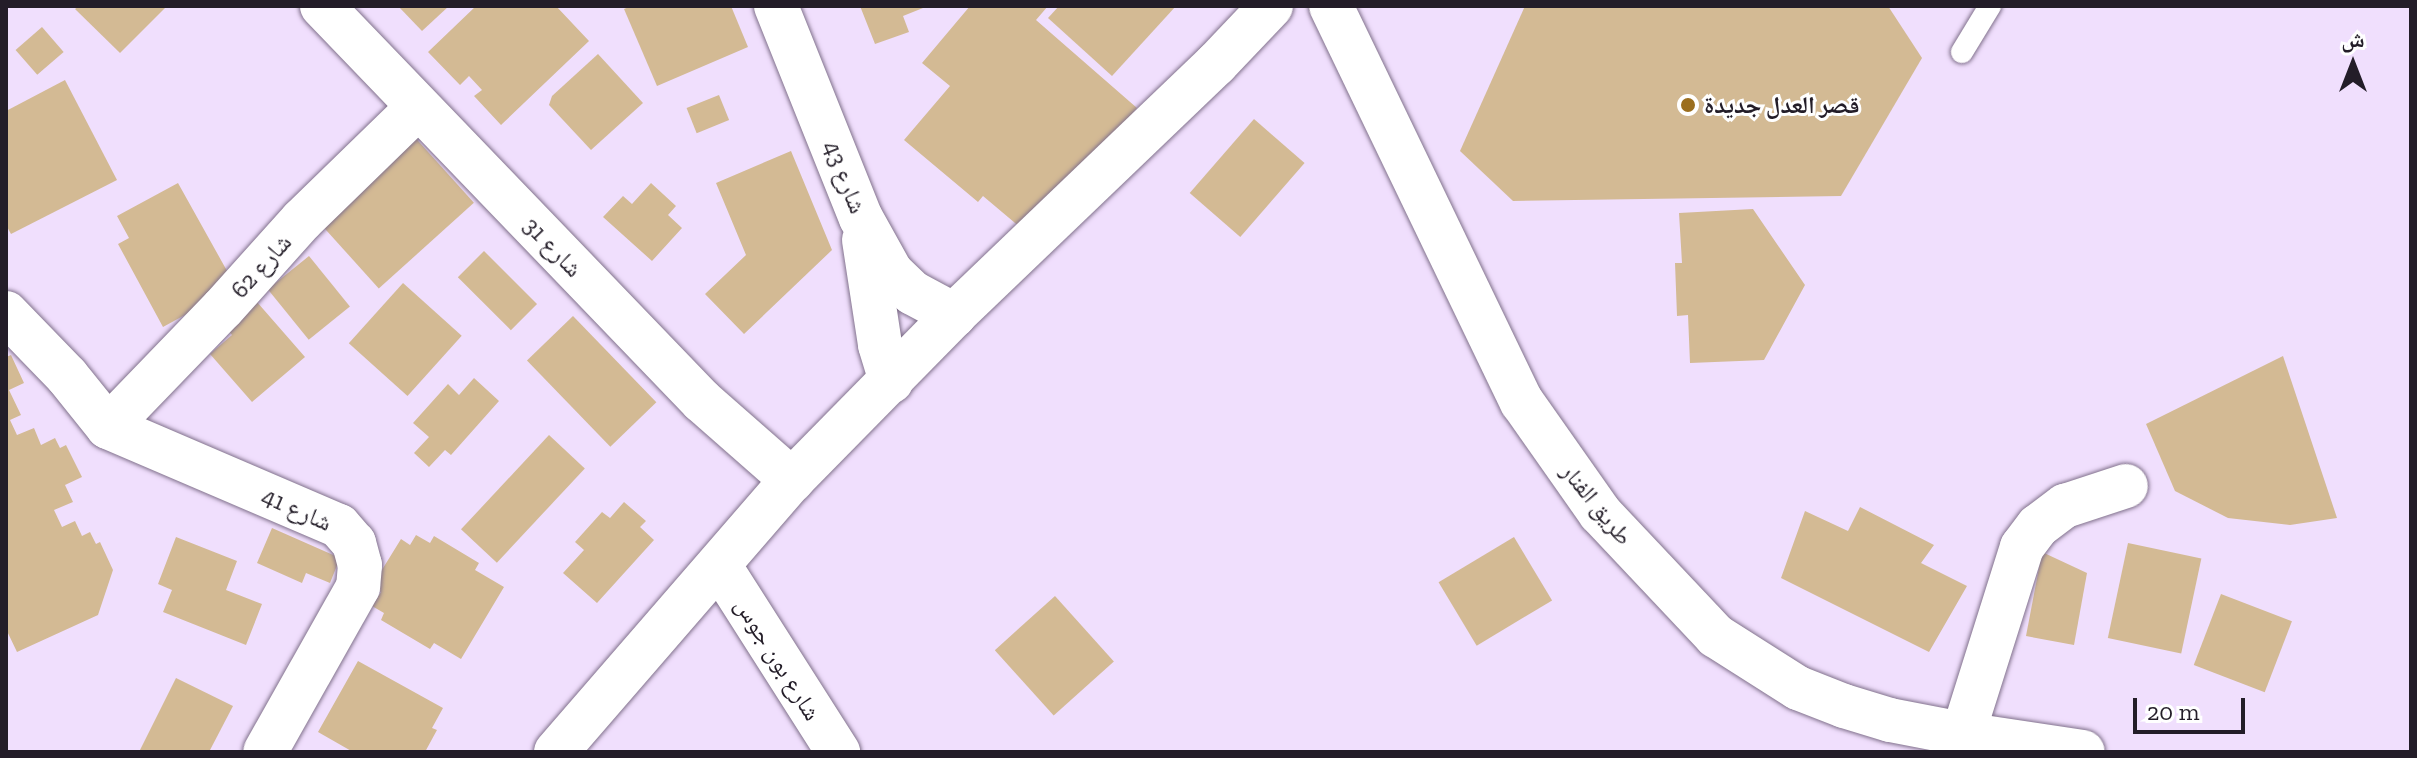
<!DOCTYPE html>
<html>
<head>
<meta charset="utf-8">
<style>
  body { margin:0 }
  #map { position:relative; width:2417px; height:758px; overflow:hidden; background:#f0dffd; font-family:"Zilla Slab","Noto Naskh Arabic",serif }
  div>[style] { position:absolute }
  .building>* { inset:0; background:#d3ba94; transform-origin:0 0 }
  .roads { filter:drop-shadow(0 0 2px #81718c) drop-shadow(0 0 2px #81718c) }
  .service>* { height:22px; margin:-11px; padding:0 11px; transform-origin:11px; border-radius:11px; background:#fff }
  .minor>* { height:44px; margin:-22px; padding:0 22px; transform-origin:22px; border-radius:22px; background:#fff }
  .tertiary>* { height:44px; margin:-22px; padding:0 22px; transform-origin:22px; border-radius:22px; background:#fff }
  .dots>* { width:22px; height:22px; translate:-50% -50%; box-sizing:border-box; border:4px solid #fff; border-radius:50% }
  span { translate:-50% -50%; white-space:nowrap; text-align:center; line-height:1.15; -webkit-text-stroke:6px #fff; paint-order:stroke }
  .poi-label { font-size:24px; color:#231d28; font-weight:700 }
  .left { translate:0 -50%; text-align:left }
  .street-label { font-size:24px; color:#231d28 }
  .frame { position:absolute; inset:0; border:8px solid #231d28; pointer-events:none }
  .north { position:absolute; left:2313px; top:24px; width:80px; height:80px; -webkit-text-stroke:6px #fff; paint-order:stroke; rotate:0deg; font-size:22px; font-weight:700; line-height:32px; text-align:center; color:#231d28 }
  .north::after { content:''; display:block; margin:auto; width:28px; height:36px; background:#231d28; clip-path:polygon(50% 0,100% 100%,50% 72%,0 100%) }
  .scale { position:absolute; left:2133px; top:698px; width:112px; height:36px; box-sizing:border-box; border:4px solid #231d28; border-top:0; padding-left:10px; font-size:24px; line-height:28px; white-space:nowrap; color:#231d28; -webkit-text-stroke:6px #fff; paint-order:stroke }
</style>
</head>
<body>
<div id="map">
  <div class="building">
    <div style="clip-path:polygon(79px 6px,167px 6px,120px 53px,75px 9px)"></div>
    <div style="clip-path:polygon(398px 6px,449px 6px,422px 31px)"></div>
    <div style="clip-path:polygon(476px 6px,556px 6px,589px 41px,501px 125px,474px 96px,482px 90px,469px 76px,460px 85px,428px 52px)"></div>
    <div style="clip-path:polygon(631px 6px,731px 6px,748px 47px,657px 86px,624px 9px)"></div>
    <div style="clip-path:polygon(860px 6px,928px 6px,903px 16px,909px 32px,875px 44px)"></div>
    <div style="clip-path:polygon(970px 6px,1048px 6px,1036px 20px,1137px 108px,1028px 234px,983px 196px,978px 202px,904px 140px,950px 86px,922px 63px)"></div>
    <div style="clip-path:polygon(1059px 6px,1176px 6px,1112px 76px,1048px 18px)"></div>
    <div style="clip-path:polygon(1525px 6px,1888px 6px,1922px 58px,1841px 196px,1513px 201px,1460px 151px)"></div>
    <div style="left:42px;top:27px;width:33px;height:35px;rotate:49deg"></div>
    <div style="clip-path:polygon(598px 54px,643px 103px,591px 150px,549px 105px,552px 96px)"></div>
    <div style="clip-path:polygon(65px 80px,117px 180px,11px 234px,6px 225px,6px 111px)"></div>
    <div style="left:719px;top:95px;width:27px;height:35px;rotate:68deg"></div>
    <div style="left:1254px;top:119px;width:67px;height:98px;rotate:41deg"></div>
    <div style="left:411px;top:133px;width:94px;height:128px;rotate:48deg"></div>
    <div style="clip-path:polygon(791px 151px,832px 250px,744px 334px,705px 294px,746px 255px,716px 183px)"></div>
    <div style="clip-path:polygon(178px 183px,236px 287px,163px 327px,118px 244px,129px 238px,117px 216px)"></div>
    <div style="clip-path:polygon(651px 183px,676px 206px,668px 215px,682px 228px,652px 261px,603px 217px,623px 196px,632px 204px)"></div>
    <div style="clip-path:polygon(1753px 209px,1805px 285px,1764px 360px,1690px 363px,1688px 315px,1677px 316px,1675px 263px,1682px 263px,1679px 213px)"></div>
    <div style="left:484px;top:251px;width:75px;height:37px;rotate:45deg"></div>
    <div style="left:309px;top:256px;width:65px;height:53px;rotate:51deg"></div>
    <div style="left:403px;top:283px;width:79px;height:81px;rotate:42deg"></div>
    <div style="clip-path:polygon(257px 302px,305px 357px,252px 402px,210px 354px,232px 335px,226px 328px)"></div>
    <div style="left:573px;top:316px;width:120px;height:64px;rotate:46deg"></div>
    <div style="clip-path:polygon(11px 355px,24px 383px,9px 390px,21px 415px,10px 420px,17px 435px,34px 428px,41px 445px,55px 438px,60px 448px,66px 445px,82px 477px,65px 485px,73px 502px,54px 510px,62px 527px,75px 521px,82px 536px,90px 532px,96px 544px,100px 542px,113px 570px,98px 615px,17px 652px,6px 629px,6px 357px)"></div>
    <div style="clip-path:polygon(2283px 356px,2337px 518px,2290px 525px,2228px 518px,2175px 491px,2146px 424px)"></div>
    <div style="clip-path:polygon(474px 378px,499px 401px,451px 455px,445px 450px,429px 467px,414px 453px,429px 437px,413px 423px,448px 384px,459px 395px)"></div>
    <div style="left:549px;top:435px;width:49px;height:129px;rotate:43deg"></div>
    <div style="clip-path:polygon(624px 502px,646px 521px,640px 527px,654px 540px,597px 603px,563px 573px,584px 550px,575px 542px,602px 512px,610px 518px)"></div>
    <div style="clip-path:polygon(1860px 507px,1934px 545px,1921px 563px,1967px 586px,1929px 652px,1781px 578px,1805px 511px,1848px 531px)"></div>
    <div style="clip-path:polygon(272px 528px,340px 558px,330px 583px,306px 573px,302px 583px,257px 563px)"></div>
    <div style="clip-path:polygon(416px 535px,430px 543px,434px 536px,479px 563px,475px 570px,504px 587px,461px 659px,434px 643px,430px 649px,381px 620px,384px 613px,372px 606px,381px 592px,372px 586px,401px 539px,410px 545px)"></div>
    <div style="clip-path:polygon(176px 537px,237px 561px,226px 590px,262px 604px,246px 645px,163px 612px,172px 590px,158px 584px)"></div>
    <div style="left:1514px;top:537px;width:74px;height:88px;rotate:59deg"></div>
    <div style="left:2128px;top:543px;width:75px;height:97px;rotate:12deg"></div>
    <div style="clip-path:polygon(2042px 552px,2087px 573px,2074px 645px,2026px 636px)"></div>
    <div style="left:2221px;top:594px;width:76px;height:76px;rotate:21deg"></div>
    <div style="left:1055px;top:596px;width:88px;height:81px;rotate:48deg"></div>
    <div style="clip-path:polygon(358px 661px,443px 708px,432px 728px,437px 730px,425px 752px,353px 752px,318px 732px)"></div>
    <div style="clip-path:polygon(176px 678px,233px 706px,209px 752px,139px 752px)"></div>
  </div>
  <div class="roads">
    <div class="service">
      <div style="left:1962px;top:52px;width:54px;rotate:-58.7deg"></div>
    </div>
    <div class="minor">
      <div style="left:776px;top:6px;width:228px;rotate:68.2deg"></div>
      <div style="left:861px;top:218px;width:62px;rotate:60.9deg"></div>
      <div style="left:891px;top:272px;width:30px;rotate:44deg"></div>
      <div style="left:913px;top:293px;width:47px;rotate:28.2deg"></div>
      <div style="left:864px;top:240px;width:106px;rotate:81.3deg"></div>
      <div style="left:880px;top:345px;width:38px;rotate:73deg"></div>
      <div style="left:6px;top:313px;width:88px;rotate:45.9deg"></div>
      <div style="left:67px;top:376px;width:65px;rotate:51.2deg"></div>
      <div style="left:108px;top:427px;width:251px;rotate:23.2deg"></div>
      <div style="left:339px;top:526px;width:23px;rotate:49deg"></div>
      <div style="left:354px;top:543px;width:23px;rotate:75deg"></div>
      <div style="left:360px;top:565px;width:22px;rotate:95deg"></div>
      <div style="left:358px;top:587px;width:189px;rotate:119.4deg"></div>
      <div style="left:108px;top:427px;width:165px;rotate:-46deg"></div>
      <div style="left:223px;top:308px;width:118px;rotate:-48.1deg"></div>
      <div style="left:302px;top:220px;width:161px;rotate:-44.2deg"></div>
      <div style="left:1963px;top:734px;width:196px;rotate:-72.5deg"></div>
      <div style="left:2022px;top:547px;width:26px;rotate:-53deg"></div>
      <div style="left:2038px;top:526px;width:34px;rotate:-37deg"></div>
      <div style="left:2065px;top:506px;width:64px;rotate:-18.2deg"></div>
    </div>
    <div class="tertiary">
      <div style="left:322px;top:6px;width:548px;rotate:46.11deg"></div>
      <div style="left:702px;top:401px;width:120px;rotate:41.3deg"></div>
      <div style="left:1331px;top:6px;width:440px;rotate:64.3deg"></div>
      <div style="left:1522px;top:402px;width:136px;rotate:54.9deg"></div>
      <div style="left:1600px;top:513px;width:169px;rotate:46.7deg"></div>
      <div style="left:1716px;top:636px;width:97px;rotate:32.4deg"></div>
      <div style="left:1798px;top:688px;width:49px;rotate:21.4deg"></div>
      <div style="left:1844px;top:706px;width:48px;rotate:16.9deg"></div>
      <div style="left:1890px;top:720px;width:74px;rotate:10.9deg"></div>
      <div style="left:1963px;top:734px;width:121px;rotate:8.5deg"></div>
      <div style="left:719px;top:565px;width:222px;rotate:57.5deg"></div>
      <div style="left:556px;top:752px;width:360px;rotate:-49.1deg"></div>
      <div style="left:792px;top:480px;width:231px;rotate:-45.5deg"></div>
      <div style="left:954px;top:315px;width:363px;rotate:-43.8deg"></div>
      <div style="left:1216px;top:64px;width:80px;rotate:-46.5deg"></div>
    </div>
  </div>
  <div class="dots">
    <div style="left:1688px;top:105px;background:#9b6e1e"></div>
  </div>
  <div class="poi-label">
    <span class="left" style="left:1704px;top:105px">قصر العدل جديدة</span>
  </div>
  <div class="street-label">
    <span style="left:845px;top:177px;rotate:68deg">شارع 43</span>
    <span style="left:553px;top:247px;rotate:46deg">شارع 31</span>
    <span style="left:261px;top:266px;rotate:-48deg">شارع 62</span>
    <span style="left:1597px;top:504px;rotate:51deg">طريق الفنار</span>
    <span style="left:297px;top:509px;rotate:24deg">شارع 41</span>
    <span style="left:778px;top:659px;rotate:58deg">شارع بون جوس</span>
  </div>
  <div class="frame"></div>
  <div class="north">ش</div>
  <div class="scale">20 m</div>
</div>
</body>
</html>
